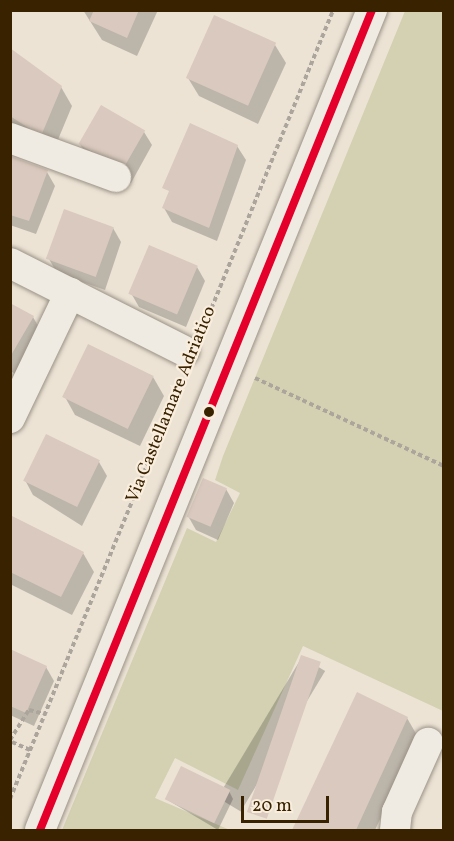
<!DOCTYPE html>
<html>
<head>
<meta charset="utf-8">
<style>
  body { margin:0 }
  #map { position:relative; width:454px; height:841px; overflow:hidden; background:#ece3d5; font-family:Vollkorn,serif }
  div>[style] { position:absolute }
  .green>* { inset:0; background:#d3d1b2 }
  .shadow>* { inset:0; background:#0003; transform-origin:0 0 }
  .building>* { inset:0; background:#dac9be; transform-origin:0 0 }
  .path>* { height:4px; margin-top:-2px; transform-origin:0; background:repeating-linear-gradient(90deg,#aba59c 0 4.5px,transparent 0 7.5px) }
  .roads { filter:drop-shadow(0 0 2px #9a9285) drop-shadow(0 0 2px #9a9285) }
  .minor>* { height:30px; margin:-15px; padding:0 15px; transform-origin:15px; border-radius:15px; background:#efebe3 }
  .bus-1>* { height:8px; margin:-4px; padding:0 4px; transform-origin:4px; border-radius:4px; background:#e4002b }
  .dots>* { width:16px; height:16px; translate:-50% -50%; box-sizing:border-box; border:3px solid #f9eedd; border-radius:50% }
  span { translate:-50% -50%; white-space:nowrap; text-align:center; line-height:1.15; -webkit-text-stroke:4.5px #f9eedd; paint-order:stroke }
  .street-label { font-size:18px; color:#392200 }
  .frame { position:absolute; inset:0; border:12px solid #392200; pointer-events:none }
  .scale { position:absolute; left:241px; top:796px; width:88px; height:27px; box-sizing:border-box; border:3px solid #392200; border-top:0; padding-left:8px; font-size:18px; line-height:21px; white-space:nowrap; color:#392200; -webkit-text-stroke:4px #f9eedd; paint-order:stroke }
</style>
</head>
<body>
<div id="map">
  <div class="green">
    <div style="clip-path:polygon(405px 11px,443px 11px,443px 711px,303px 646px,238px 790px,175px 758px,155px 798px,230px 830px,62px 830px,187px 528px,216px 542px,240px 493px,215px 480px,223px 456px)"></div>
  </div>
  <div class="shadow">
    <div style="clip-path:polygon(83px 10px,158px 10px,137px 56px,102px 40px)"></div>
    <div style="clip-path:polygon(275px 45px,286px 63px,258px 124px,199px 96px,188px 78px)"></div>
    <div style="clip-path:polygon(10px 53px,61px 87px,72px 106px,52px 154px,10px 126px)"></div>
    <div style="clip-path:polygon(102px 107px,144px 132px,152px 145px,131px 183px,88px 158px,80px 144px)"></div>
    <div style="clip-path:polygon(237px 146px,246px 160px,217px 241px,172px 222px,164px 208px)"></div>
    <div style="clip-path:polygon(10px 158px,47px 172px,55px 186px,36px 234px,10px 225px)"></div>
    <div style="clip-path:polygon(113px 228px,121px 242px,105px 290px,57px 273px,49px 259px)"></div>
    <div style="clip-path:polygon(197px 267px,205px 281px,186px 327px,139px 307px,131px 293px)"></div>
    <div style="clip-path:polygon(10px 304px,33px 317px,41px 331px,16px 374px,10px 371px)"></div>
    <div style="clip-path:polygon(153px 377px,164px 396px,140px 446px,75px 415px,65px 397px)"></div>
    <div style="clip-path:polygon(99px 462px,107px 476px,82px 526px,33px 495px,25px 480px)"></div>
    <div style="clip-path:polygon(226px 489px,234px 503px,218px 540px,196px 530px,188px 516px)"></div>
    <div style="clip-path:polygon(10px 517px,83px 553px,94px 572px,72px 615px,10px 584px)"></div>
    <div style="clip-path:polygon(10px 651px,46px 667px,54px 681px,34px 726px,10px 715px)"></div>
    <div style="left:302px;top:657px;width:27px;height:164px;rotate:31deg"></div>
    <div style="clip-path:polygon(358px 694px,407px 718px,418px 737px,375px 830px,294px 830px)"></div>
    <div style="clip-path:polygon(229px 791px,233px 799px,218px 830px,166px 799px)"></div>
  </div>
  <div class="building">
    <div style="clip-path:polygon(94px 10px,139px 10px,127px 38px,89px 21px)"></div>
    <div style="left:214px;top:15px;width:68px;height:69px;rotate:24deg"></div>
    <div style="clip-path:polygon(10px 48px,62px 86px,41px 136px,10px 116px)"></div>
    <div style="left:101px;top:105px;width:51px;height:45px;rotate:30deg"></div>
    <div style="clip-path:polygon(190px 123px,238px 145px,209px 228px,162px 208px,169px 191px,162px 188px)"></div>
    <div style="clip-path:polygon(10px 156px,48px 170px,29px 221px,10px 215px)"></div>
    <div style="left:64px;top:209px;width:53px;height:53px;rotate:20deg"></div>
    <div style="left:149px;top:245px;width:53px;height:53px;rotate:23deg"></div>
    <div style="clip-path:polygon(10px 303px,34px 316px,10px 357px)"></div>
    <div style="left:88px;top:344px;width:73px;height:59px;rotate:26deg"></div>
    <div style="left:46px;top:434px;width:60px;height:52px;rotate:26deg"></div>
    <div style="left:203px;top:478px;width:26px;height:42px;rotate:23deg"></div>
    <div style="clip-path:polygon(10px 515px,84px 552px,61px 597px,10px 572px)"></div>
    <div style="clip-path:polygon(10px 649px,47px 666px,26px 713px,10px 706px)"></div>
    <div style="left:301px;top:655px;width:21px;height:166px;rotate:19deg"></div>
    <div style="clip-path:polygon(357px 692px,408px 717px,356px 830px,292px 830px)"></div>
    <div style="left:181px;top:766px;width:55px;height:37px;rotate:26deg"></div>
  </div>
  <div class="path">
    <div style="left:203px;top:329px;width:344px;rotate:-67.8deg"></div>
    <div style="left:255px;top:378px;width:208px;rotate:25deg"></div>
    <div style="left:10px;top:740px;width:36px;rotate:-58deg"></div>
    <div style="left:29px;top:710px;width:16px;rotate:14deg"></div>
    <div style="left:12px;top:742px;width:20px;rotate:24deg"></div>
    <div style="left:10px;top:799px;width:453px;rotate:-67.7deg"></div>
  </div>
  <div class="roads">
    <div class="minor">
      <div style="left:10px;top:138px;width:113px;rotate:20.2deg"></div>
      <div style="left:10px;top:263px;width:195px;rotate:26.8deg"></div>
      <div style="left:10px;top:418px;width:139px;rotate:-64.4deg"></div>
      <div style="left:40px;top:830px;width:885px;rotate:-67.96deg"></div>
      <div style="left:395px;top:830px;width:18px;rotate:-84deg"></div>
      <div style="left:397px;top:812px;width:76px;rotate:-65.8deg"></div>
    </div>
  </div>
  <div class="bus-1">
    <div style="left:40px;top:830px;width:885px;rotate:-67.96deg"></div>
  </div>
  <div class="dots">
    <div style="left:209px;top:412px;background:#392200"></div>
  </div>
  <div class="street-label">
    <span style="left:172px;top:405px;rotate:-68deg">Via Castellamare Adriatico</span>
  </div>
  <div class="frame"></div>
  <div class="scale">20 m</div>
</div>
</body>
</html>
